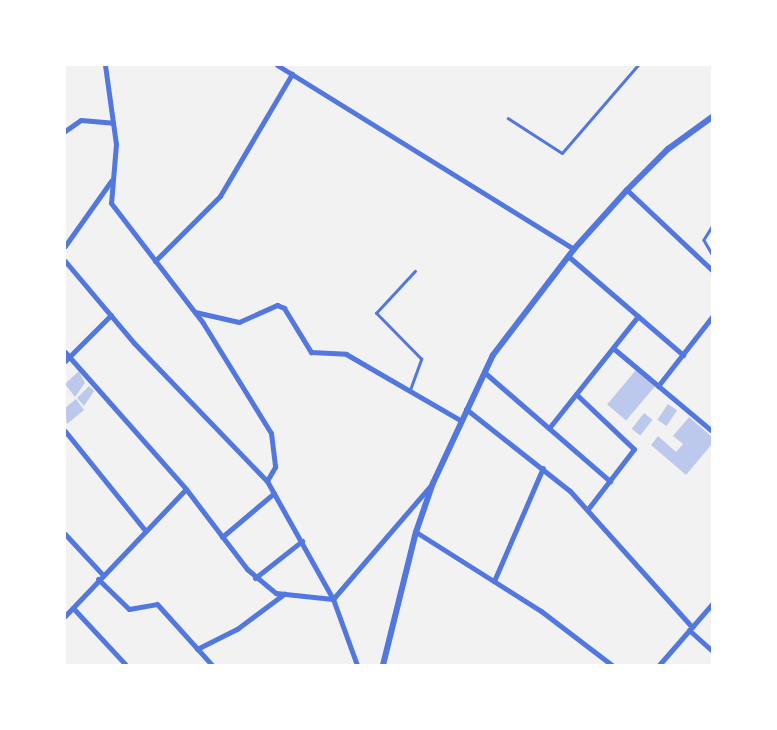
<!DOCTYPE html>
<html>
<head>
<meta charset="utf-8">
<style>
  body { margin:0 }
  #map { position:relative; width:777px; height:730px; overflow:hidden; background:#f2f2f2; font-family:"Public Sans",sans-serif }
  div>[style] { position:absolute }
  .building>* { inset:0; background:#bdc9ec; transform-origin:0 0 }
  .service>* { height:2.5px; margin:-1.25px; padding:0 1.25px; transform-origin:1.25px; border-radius:1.25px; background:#5277de }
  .minor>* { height:5px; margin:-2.5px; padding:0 2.5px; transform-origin:2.5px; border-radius:2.5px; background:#5277de }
  .tertiary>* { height:6px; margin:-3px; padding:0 3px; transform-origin:3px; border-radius:3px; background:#5277de }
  span { translate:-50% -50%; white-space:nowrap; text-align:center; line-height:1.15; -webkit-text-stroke:5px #fff; paint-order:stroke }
  .frame { position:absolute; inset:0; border:66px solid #fff; pointer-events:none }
</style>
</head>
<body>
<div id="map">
  <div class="building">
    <div style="left:636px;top:370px;width:25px;height:45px;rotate:40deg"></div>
    <div style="clip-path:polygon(79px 371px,85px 383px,75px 397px,65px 384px)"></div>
    <div style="clip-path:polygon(89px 386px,94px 391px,84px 406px,77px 398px)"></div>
    <div style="clip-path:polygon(76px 399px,84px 410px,67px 424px,65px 408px)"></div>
    <div style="left:668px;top:404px;width:11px;height:19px;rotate:34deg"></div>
    <div style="left:644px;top:413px;width:11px;height:20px;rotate:38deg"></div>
    <div style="clip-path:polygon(689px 417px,712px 437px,712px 444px,686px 475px,651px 445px,658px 436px,676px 452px,683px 444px,673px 436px)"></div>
  </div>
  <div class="service">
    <div style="left:508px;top:118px;width:64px;rotate:32.9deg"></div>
    <div style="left:562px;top:153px;width:116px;rotate:-49.2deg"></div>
    <div style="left:712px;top:227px;width:15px;rotate:122deg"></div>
    <div style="left:704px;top:240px;width:16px;rotate:60deg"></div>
    <div style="left:410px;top:390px;width:33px;rotate:-70deg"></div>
    <div style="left:421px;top:359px;width:64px;rotate:-134.4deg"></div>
    <div style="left:376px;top:313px;width:57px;rotate:-47.1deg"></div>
  </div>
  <div class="minor">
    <div style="left:105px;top:65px;width:80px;rotate:82.1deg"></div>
    <div style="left:116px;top:144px;width:59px;rotate:94.8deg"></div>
    <div style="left:111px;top:203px;width:151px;rotate:52.5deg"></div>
    <div style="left:203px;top:323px;width:129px;rotate:58.3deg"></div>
    <div style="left:271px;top:433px;width:34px;rotate:83deg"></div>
    <div style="left:275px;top:467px;width:16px;rotate:120deg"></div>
    <div style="left:277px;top:65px;width:349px;rotate:31.8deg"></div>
    <div style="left:65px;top:131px;width:19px;rotate:-35deg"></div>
    <div style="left:81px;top:120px;width:32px;rotate:5deg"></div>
    <div style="left:627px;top:190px;width:117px;rotate:43.3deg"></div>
    <div style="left:65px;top:246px;width:80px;rotate:-54.7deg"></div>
    <div style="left:568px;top:256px;width:152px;rotate:40.7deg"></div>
    <div style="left:65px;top:261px;width:107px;rotate:49.9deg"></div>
    <div style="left:134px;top:343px;width:192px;rotate:46.1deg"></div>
    <div style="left:267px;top:481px;width:135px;rotate:60.8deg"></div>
    <div style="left:333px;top:599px;width:70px;rotate:70deg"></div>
    <div style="left:155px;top:261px;width:92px;rotate:-45deg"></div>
    <div style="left:220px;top:196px;width:142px;rotate:-59.5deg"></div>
    <div style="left:195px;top:312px;width:45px;rotate:12.8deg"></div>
    <div style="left:239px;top:322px;width:42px;rotate:-24.1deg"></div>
    <div style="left:277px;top:305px;width:8px;rotate:23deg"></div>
    <div style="left:284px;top:308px;width:52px;rotate:58.5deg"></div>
    <div style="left:311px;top:352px;width:35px;rotate:3deg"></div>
    <div style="left:346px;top:354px;width:132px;rotate:30.1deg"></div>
    <div style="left:613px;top:348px;width:129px;rotate:40deg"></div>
    <div style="left:65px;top:352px;width:183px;rotate:48.5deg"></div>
    <div style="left:186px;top:489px;width:101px;rotate:52.7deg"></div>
    <div style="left:247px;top:569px;width:38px;rotate:40deg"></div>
    <div style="left:276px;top:593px;width:57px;rotate:6deg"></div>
    <div style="left:333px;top:599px;width:150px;rotate:-49.3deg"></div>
    <div style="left:65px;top:361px;width:65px;rotate:-45deg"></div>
    <div style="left:484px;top:372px;width:167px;rotate:40.9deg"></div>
    <div style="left:658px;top:386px;width:88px;rotate:-52deg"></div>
    <div style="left:576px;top:394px;width:80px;rotate:43.5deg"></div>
    <div style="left:634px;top:449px;width:76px;rotate:127.5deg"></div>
    <div style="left:466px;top:409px;width:132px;rotate:38.3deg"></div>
    <div style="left:570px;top:491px;width:183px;rotate:48.1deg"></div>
    <div style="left:549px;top:428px;width:143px;rotate:-51.5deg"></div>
    <div style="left:65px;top:431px;width:126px;rotate:51.1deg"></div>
    <div style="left:416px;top:532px;width:148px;rotate:32.3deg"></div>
    <div style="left:541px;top:611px;width:89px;rotate:37.3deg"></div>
    <div style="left:65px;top:534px;width:54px;rotate:47.2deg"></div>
    <div style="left:222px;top:537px;width:68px;rotate:-40.2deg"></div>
    <div style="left:255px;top:578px;width:60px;rotate:-38.2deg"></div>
    <div style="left:98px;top:579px;width:43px;rotate:44.1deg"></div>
    <div style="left:129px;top:609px;width:28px;rotate:-10deg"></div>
    <div style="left:157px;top:604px;width:82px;rotate:48deg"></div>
    <div style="left:494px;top:581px;width:123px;rotate:-66.6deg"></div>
    <div style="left:73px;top:608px;width:78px;rotate:47.1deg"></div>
    <div style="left:65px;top:616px;width:175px;rotate:-46.4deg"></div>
    <div style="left:689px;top:630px;width:31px;rotate:42deg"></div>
    <div style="left:197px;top:649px;width:45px;rotate:-26.6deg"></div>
    <div style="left:237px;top:629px;width:59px;rotate:-36.7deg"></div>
    <div style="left:659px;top:665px;width:81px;rotate:-49deg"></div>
  </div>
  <div class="tertiary">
    <div style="left:383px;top:665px;width:137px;rotate:-76.1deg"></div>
    <div style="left:416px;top:532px;width:52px;rotate:-70.9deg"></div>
    <div style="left:433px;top:483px;width:141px;rotate:-64.9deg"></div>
    <div style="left:493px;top:355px;width:133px;rotate:-52.6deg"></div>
    <div style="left:574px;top:249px;width:79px;rotate:-48.1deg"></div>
    <div style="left:627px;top:190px;width:58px;rotate:-45deg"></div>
    <div style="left:668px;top:149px;width:54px;rotate:-36deg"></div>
  </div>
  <div class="frame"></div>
</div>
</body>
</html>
